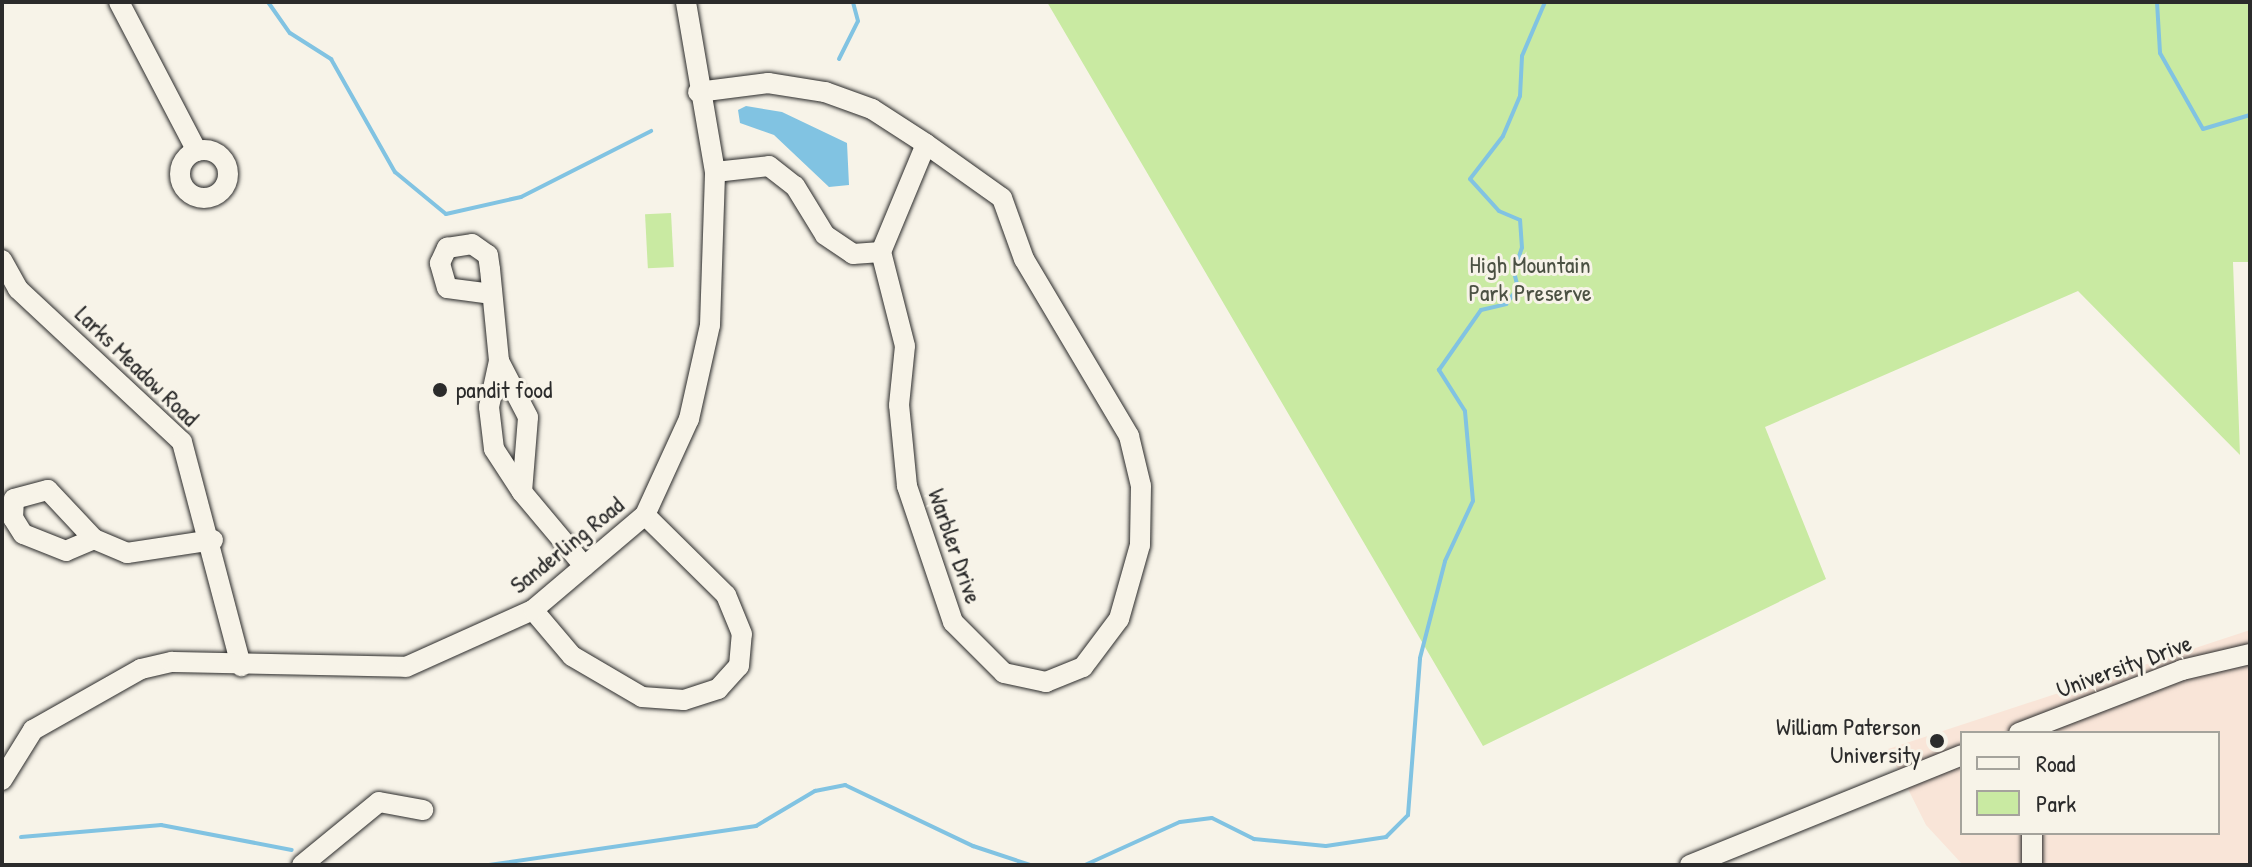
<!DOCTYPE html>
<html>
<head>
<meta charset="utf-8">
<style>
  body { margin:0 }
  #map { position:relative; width:2252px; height:867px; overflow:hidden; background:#f7f3e8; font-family:"Patrick Hand",sans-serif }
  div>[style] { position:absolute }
  .built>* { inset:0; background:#f9e5d8 }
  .green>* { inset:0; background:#c9eaa2; transform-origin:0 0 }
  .water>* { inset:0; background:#81c3e2 }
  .stream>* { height:4px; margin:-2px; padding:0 2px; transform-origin:2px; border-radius:2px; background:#81c3e2 }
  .roads { filter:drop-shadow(0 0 2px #2b2b2b) drop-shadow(0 0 2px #2b2b2b) }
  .minor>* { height:20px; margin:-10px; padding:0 10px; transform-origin:10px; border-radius:10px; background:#f7f3e8 }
  .minor>.ring { margin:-10px; padding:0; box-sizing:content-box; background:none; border:20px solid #f7f3e8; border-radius:50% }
  .dots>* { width:22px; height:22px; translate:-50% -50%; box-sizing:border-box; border:4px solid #f7f3e8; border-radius:50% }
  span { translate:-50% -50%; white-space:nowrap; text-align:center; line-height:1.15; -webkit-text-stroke:6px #f7f3e8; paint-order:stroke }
  .park-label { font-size:24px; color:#4b5143 }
  .street-label { font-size:24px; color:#2b2b2b }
  .poi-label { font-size:24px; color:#2b2b2b }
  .left { translate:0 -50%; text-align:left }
  .right { translate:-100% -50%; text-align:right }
  .frame { position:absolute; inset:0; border:4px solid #2b2b2b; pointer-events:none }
  .legend { position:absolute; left:1960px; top:731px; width:260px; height:104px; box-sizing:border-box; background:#f7f3e8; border:2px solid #a5a39c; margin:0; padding:10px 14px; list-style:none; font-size:24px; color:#2b2b2b }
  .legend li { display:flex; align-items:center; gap:16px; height:40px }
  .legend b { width:40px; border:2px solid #a5a39c }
</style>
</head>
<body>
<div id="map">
  <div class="built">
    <div style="clip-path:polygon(evenodd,2250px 630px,2250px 865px,1963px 865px,1926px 825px,1888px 749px,2250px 630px,1962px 733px,2218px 733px,2218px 833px,1962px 833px,1962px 733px)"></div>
  </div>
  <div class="green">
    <div style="clip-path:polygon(1047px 2px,2250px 2px,2250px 262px,2233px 262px,2240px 455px,2078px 291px,1765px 427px,1826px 579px,1483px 746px)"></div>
    <div style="left:671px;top:213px;width:54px;height:26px;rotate:87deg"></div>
  </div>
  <div class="water">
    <div style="clip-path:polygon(746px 106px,782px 112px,847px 143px,849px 185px,829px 187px,774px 135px,740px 123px,738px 110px)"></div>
  </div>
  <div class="stream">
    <div style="left:268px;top:2px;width:38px;rotate:55deg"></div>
    <div style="left:290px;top:33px;width:49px;rotate:32.4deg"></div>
    <div style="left:331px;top:59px;width:130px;rotate:60.5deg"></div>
    <div style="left:395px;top:172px;width:66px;rotate:39.5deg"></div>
    <div style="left:446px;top:214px;width:77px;rotate:-12.8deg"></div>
    <div style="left:521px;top:197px;width:146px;rotate:-26.9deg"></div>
    <div style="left:2157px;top:2px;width:51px;rotate:86.6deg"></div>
    <div style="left:2160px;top:53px;width:87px;rotate:60.5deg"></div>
    <div style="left:2203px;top:129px;width:49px;rotate:-16.6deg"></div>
    <div style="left:839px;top:59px;width:42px;rotate:-63.4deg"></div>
    <div style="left:858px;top:21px;width:20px;rotate:-105deg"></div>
    <div style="left:21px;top:837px;width:141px;rotate:-4.9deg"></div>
    <div style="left:161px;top:825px;width:133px;rotate:10.8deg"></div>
    <div style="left:489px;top:865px;width:270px;rotate:-8.3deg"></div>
    <div style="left:756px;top:826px;width:69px;rotate:-30.7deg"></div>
    <div style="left:815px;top:791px;width:31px;rotate:-11deg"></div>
    <div style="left:845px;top:785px;width:142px;rotate:25.5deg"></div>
    <div style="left:973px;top:846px;width:60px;rotate:18.4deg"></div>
    <div style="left:1085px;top:865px;width:104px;rotate:-24.4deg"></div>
    <div style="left:1180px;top:822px;width:32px;rotate:-7deg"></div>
    <div style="left:1212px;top:818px;width:47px;rotate:26.6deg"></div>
    <div style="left:1254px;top:839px;width:72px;rotate:5.6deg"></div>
    <div style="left:1326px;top:846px;width:61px;rotate:-8.5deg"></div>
    <div style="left:1386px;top:837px;width:31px;rotate:-45deg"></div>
    <div style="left:1408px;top:815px;width:157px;rotate:-85.6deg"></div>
    <div style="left:1420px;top:658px;width:100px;rotate:-75.5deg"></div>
    <div style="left:1445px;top:561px;width:66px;rotate:-65deg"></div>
    <div style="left:1473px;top:501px;width:90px;rotate:-95.1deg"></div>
    <div style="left:1465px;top:411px;width:49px;rotate:-122.4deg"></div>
    <div style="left:1439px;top:370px;width:73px;rotate:-55deg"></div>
    <div style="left:1481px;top:310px;width:26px;rotate:-13deg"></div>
    <div style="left:1506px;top:304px;width:20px;rotate:-53deg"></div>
    <div style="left:1518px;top:288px;width:16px;rotate:-104deg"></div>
    <div style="left:1514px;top:272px;width:25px;rotate:-72deg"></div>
    <div style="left:1522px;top:248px;width:28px;rotate:-94deg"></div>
    <div style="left:1520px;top:220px;width:23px;rotate:-157deg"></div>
    <div style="left:1499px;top:211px;width:43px;rotate:-132.2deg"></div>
    <div style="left:1470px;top:179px;width:54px;rotate:-52.5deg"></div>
    <div style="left:1503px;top:136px;width:43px;rotate:-67deg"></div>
    <div style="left:1520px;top:96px;width:40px;rotate:-87.1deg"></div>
    <div style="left:1522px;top:56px;width:59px;rotate:-66.9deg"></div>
  </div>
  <div class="roads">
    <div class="minor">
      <div style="left:119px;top:2px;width:168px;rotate:62.4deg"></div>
      <div style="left:698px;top:92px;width:71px;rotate:-7.3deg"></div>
      <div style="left:768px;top:83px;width:58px;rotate:9deg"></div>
      <div style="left:825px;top:92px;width:50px;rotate:19.9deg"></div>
      <div style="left:872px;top:109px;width:64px;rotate:32.9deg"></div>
      <div style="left:926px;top:144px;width:93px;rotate:35.4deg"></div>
      <div style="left:1002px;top:198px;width:65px;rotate:70.2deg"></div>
      <div style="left:1024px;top:259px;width:206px;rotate:59.3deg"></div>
      <div style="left:1129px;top:436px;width:51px;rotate:76.5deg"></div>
      <div style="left:1141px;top:486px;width:59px;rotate:91deg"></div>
      <div style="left:1140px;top:545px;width:77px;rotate:105.8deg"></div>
      <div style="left:1119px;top:619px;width:60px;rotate:126.9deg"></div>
      <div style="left:1083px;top:667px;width:40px;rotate:158deg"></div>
      <div style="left:1046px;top:682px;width:43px;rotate:-167.9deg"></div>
      <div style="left:1004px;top:673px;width:72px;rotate:-135deg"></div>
      <div style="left:953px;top:622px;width:144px;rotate:-108.7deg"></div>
      <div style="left:907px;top:486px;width:81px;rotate:-95.6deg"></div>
      <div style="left:899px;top:405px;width:59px;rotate:-84.2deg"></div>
      <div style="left:905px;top:346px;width:97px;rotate:-104.3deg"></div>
      <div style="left:881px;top:252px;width:117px;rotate:-67.4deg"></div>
      <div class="ring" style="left:180px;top:150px;width:28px;height:28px"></div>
      <div style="left:715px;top:172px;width:54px;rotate:-6.3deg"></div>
      <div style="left:769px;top:166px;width:33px;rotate:38deg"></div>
      <div style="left:795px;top:186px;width:57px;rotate:58.5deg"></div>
      <div style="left:825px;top:235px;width:34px;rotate:34deg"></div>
      <div style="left:853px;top:254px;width:28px;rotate:-4deg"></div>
      <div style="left:2px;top:260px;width:33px;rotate:61deg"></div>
      <div style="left:18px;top:289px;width:224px;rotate:43deg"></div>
      <div style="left:182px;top:442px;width:232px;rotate:75.2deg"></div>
      <div style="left:492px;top:294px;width:45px;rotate:-172.4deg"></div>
      <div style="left:447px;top:288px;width:26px;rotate:-106deg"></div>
      <div style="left:440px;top:263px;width:17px;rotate:-65deg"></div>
      <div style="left:447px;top:248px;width:25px;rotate:-9deg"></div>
      <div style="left:472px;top:244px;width:19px;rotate:35deg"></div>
      <div style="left:488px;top:255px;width:14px;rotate:82deg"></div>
      <div style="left:490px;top:269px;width:92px;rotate:84.4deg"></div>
      <div style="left:48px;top:490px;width:67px;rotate:46.8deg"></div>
      <div style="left:94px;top:539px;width:30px;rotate:157deg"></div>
      <div style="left:66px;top:551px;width:46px;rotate:-158.4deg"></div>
      <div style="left:23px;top:534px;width:19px;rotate:-122deg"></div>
      <div style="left:13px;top:518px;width:19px;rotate:-87deg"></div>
      <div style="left:14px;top:499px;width:35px;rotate:-15deg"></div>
      <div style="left:522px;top:492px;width:75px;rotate:-85.4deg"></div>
      <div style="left:528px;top:417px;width:63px;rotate:-117.4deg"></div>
      <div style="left:499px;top:361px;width:47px;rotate:102.3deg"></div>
      <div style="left:489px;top:407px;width:42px;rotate:83.2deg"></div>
      <div style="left:494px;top:449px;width:51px;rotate:56.9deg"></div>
      <div style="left:522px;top:492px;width:97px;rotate:50deg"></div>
      <div style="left:94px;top:539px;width:36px;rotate:23deg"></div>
      <div style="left:127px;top:553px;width:87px;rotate:-8.6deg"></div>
      <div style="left:533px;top:610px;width:60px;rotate:49.7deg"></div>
      <div style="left:572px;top:656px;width:81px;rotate:30.4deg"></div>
      <div style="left:642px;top:697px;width:42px;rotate:4.1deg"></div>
      <div style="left:684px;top:700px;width:36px;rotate:-18deg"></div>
      <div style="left:718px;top:689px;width:31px;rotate:-48deg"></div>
      <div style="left:739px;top:666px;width:32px;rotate:-85deg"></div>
      <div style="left:742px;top:634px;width:42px;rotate:-112.3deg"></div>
      <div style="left:726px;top:595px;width:114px;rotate:-135.4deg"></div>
      <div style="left:2019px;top:733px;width:175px;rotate:-21.1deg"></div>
      <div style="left:2182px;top:670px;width:70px;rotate:-13.2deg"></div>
      <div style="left:2px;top:780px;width:59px;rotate:-58.2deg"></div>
      <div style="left:33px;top:730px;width:124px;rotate:-29.5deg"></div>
      <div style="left:141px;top:669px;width:32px;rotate:-13deg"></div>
      <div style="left:172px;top:662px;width:234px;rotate:1.2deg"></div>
      <div style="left:406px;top:667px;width:139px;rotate:-24.2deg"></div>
      <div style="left:533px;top:610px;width:147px;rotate:-40.3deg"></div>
      <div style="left:645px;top:515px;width:106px;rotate:-65.4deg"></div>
      <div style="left:689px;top:419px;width:96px;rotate:-77.4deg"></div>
      <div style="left:710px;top:325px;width:153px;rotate:-88.1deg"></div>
      <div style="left:715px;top:172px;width:172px;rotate:-99.7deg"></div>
      <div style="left:302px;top:865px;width:99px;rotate:-39.3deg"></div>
      <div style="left:379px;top:802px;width:45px;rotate:10.3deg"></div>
      <div style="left:1690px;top:865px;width:293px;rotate:-22deg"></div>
      <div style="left:2032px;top:865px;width:32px;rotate:-90deg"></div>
    </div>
  </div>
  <div class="dots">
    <div style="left:440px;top:390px;background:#2b2b2b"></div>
    <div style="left:1937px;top:741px;background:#2b2b2b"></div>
  </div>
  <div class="park-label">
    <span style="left:1530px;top:279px">High Mountain<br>Park Preserve</span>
  </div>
  <div class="street-label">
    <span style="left:137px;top:366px;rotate:44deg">Larks Meadow Road</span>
    <span style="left:567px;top:545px;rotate:-39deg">Sanderling Road</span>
    <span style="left:955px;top:546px;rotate:71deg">Warbler Drive</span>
    <span style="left:2124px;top:666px;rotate:-20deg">University Drive</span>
  </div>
  <div class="poi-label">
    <span class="left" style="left:456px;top:390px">pandit food</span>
    <span class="right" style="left:1921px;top:741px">William Paterson<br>University</span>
  </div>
  <div class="frame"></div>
  <ul class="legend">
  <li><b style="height:10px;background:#f7f3e8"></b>Road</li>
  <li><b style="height:22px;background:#c9eaa2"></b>Park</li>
  </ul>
</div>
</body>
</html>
